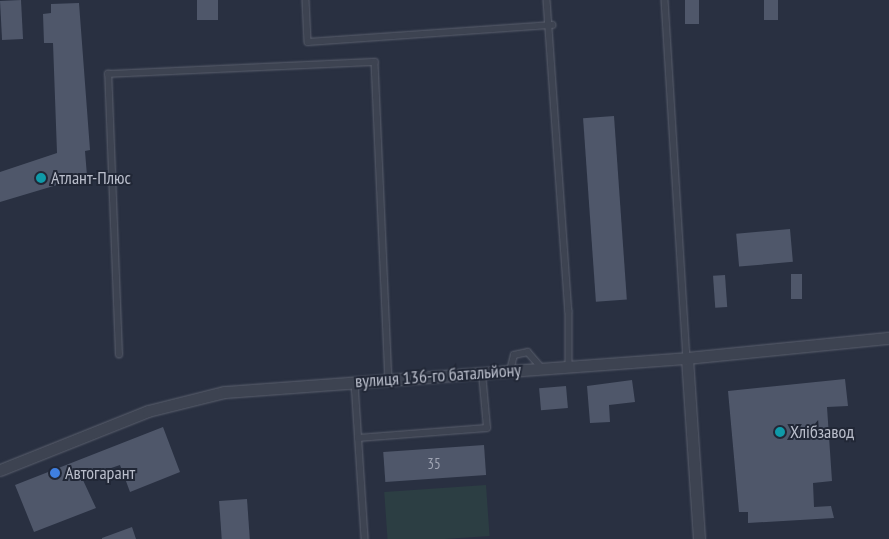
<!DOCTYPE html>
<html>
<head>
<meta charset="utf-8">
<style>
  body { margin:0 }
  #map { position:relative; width:889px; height:539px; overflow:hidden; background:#293041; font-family:"PT Sans Narrow",sans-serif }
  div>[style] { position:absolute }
  .green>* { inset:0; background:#2c3e43; transform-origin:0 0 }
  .building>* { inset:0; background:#4f576a; transform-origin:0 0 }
  .roads { filter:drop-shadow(0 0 1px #5b606e) drop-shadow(0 0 1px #5b606e) }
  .lane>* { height:5.5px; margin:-2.75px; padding:0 2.75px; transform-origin:2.75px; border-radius:2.75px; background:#3d4351 }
  .street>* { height:11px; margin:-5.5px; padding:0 5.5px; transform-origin:5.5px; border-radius:5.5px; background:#3d4351 }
  .dots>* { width:14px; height:14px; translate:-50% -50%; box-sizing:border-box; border:2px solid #212736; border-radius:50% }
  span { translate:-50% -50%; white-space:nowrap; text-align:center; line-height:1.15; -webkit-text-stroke:4px #212736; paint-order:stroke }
  .number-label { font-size:15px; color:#9fa4b3 }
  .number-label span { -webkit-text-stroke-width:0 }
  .poi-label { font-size:18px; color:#babecb }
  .left { translate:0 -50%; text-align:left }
  .street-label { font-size:18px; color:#babecb }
</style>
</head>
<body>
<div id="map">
  <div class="green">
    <div style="left:486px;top:485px;width:51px;height:102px;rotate:86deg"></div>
  </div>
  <div class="building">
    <div style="left:21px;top:0;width:39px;height:21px;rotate:87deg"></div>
    <div style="left:197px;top:0;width:21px;height:20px"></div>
    <div style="left:685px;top:0;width:14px;height:24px"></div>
    <div style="left:764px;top:0;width:14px;height:20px"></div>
    <div style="clip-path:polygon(79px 3px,90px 150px,85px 151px,87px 176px,0 202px,0 172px,57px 153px,53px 43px,44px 43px,43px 14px,51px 13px,51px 4px)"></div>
    <div style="left:614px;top:116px;width:184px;height:31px;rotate:86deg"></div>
    <div style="left:790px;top:229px;width:33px;height:54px;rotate:85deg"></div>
    <div style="left:791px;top:274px;width:11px;height:25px"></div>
    <div style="left:725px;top:275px;width:32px;height:12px;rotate:86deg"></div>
    <div style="clip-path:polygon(845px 379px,848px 406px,827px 407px,832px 481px,813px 483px,814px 507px,831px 506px,834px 518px,748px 523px,748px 512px,739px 512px,728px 391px)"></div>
    <div style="clip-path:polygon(632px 380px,635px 402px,609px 405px,610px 422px,590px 423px,587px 386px)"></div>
    <div style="left:566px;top:386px;width:22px;height:27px;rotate:85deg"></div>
    <div style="clip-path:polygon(163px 427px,180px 472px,130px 492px,120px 465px,82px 478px,96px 508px,34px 532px,15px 485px)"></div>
    <div style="left:484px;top:445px;width:30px;height:101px;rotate:86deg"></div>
    <div style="left:247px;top:499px;width:40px;height:28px;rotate:86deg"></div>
    <div style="clip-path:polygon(132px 527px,136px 539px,102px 539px,102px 538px)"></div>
  </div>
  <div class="roads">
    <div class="lane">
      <div style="left:306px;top:0;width:42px;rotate:87.3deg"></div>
      <div style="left:308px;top:42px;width:245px;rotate:-4deg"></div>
      <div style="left:547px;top:0;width:312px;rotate:86deg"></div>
      <div style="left:569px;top:311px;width:56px;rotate:90deg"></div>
      <div style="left:665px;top:0;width:359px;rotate:86.5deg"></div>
      <div style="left:119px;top:355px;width:281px;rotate:-92.2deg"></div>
      <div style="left:108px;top:74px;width:267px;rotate:-2.6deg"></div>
      <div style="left:375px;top:62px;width:318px;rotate:87.5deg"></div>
      <div style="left:510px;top:371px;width:16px;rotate:-76deg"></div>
      <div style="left:514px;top:355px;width:14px;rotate:-12deg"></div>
      <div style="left:528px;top:352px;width:21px;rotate:49deg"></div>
      <div style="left:355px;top:383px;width:156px;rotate:86.3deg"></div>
      <div style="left:358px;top:438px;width:129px;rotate:-4.4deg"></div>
      <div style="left:487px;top:428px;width:55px;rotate:-95.2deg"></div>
    </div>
    <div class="street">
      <div style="left:687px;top:358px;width:181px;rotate:86.2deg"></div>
      <div style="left:0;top:470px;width:159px;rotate:-21.7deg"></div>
      <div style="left:148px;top:411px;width:78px;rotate:-14deg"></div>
      <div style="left:224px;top:392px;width:464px;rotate:-4.2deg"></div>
      <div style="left:687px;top:358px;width:203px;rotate:-5.7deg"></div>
    </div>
  </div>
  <div class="dots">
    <div style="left:41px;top:178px;background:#0f9aa8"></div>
    <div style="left:780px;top:432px;background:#0f9aa8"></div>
    <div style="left:55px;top:473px;background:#3f7fe0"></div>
  </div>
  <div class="number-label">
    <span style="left:434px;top:464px">35</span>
  </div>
  <div class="poi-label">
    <span class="left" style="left:51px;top:178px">Атлант-Плюс</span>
    <span class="left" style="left:790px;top:432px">Хлібзавод</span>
    <span class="left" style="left:65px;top:473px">Автогарант</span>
  </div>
  <div class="street-label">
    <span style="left:438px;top:376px;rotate:-4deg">вулиця 136-го батальйону</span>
  </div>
</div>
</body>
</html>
